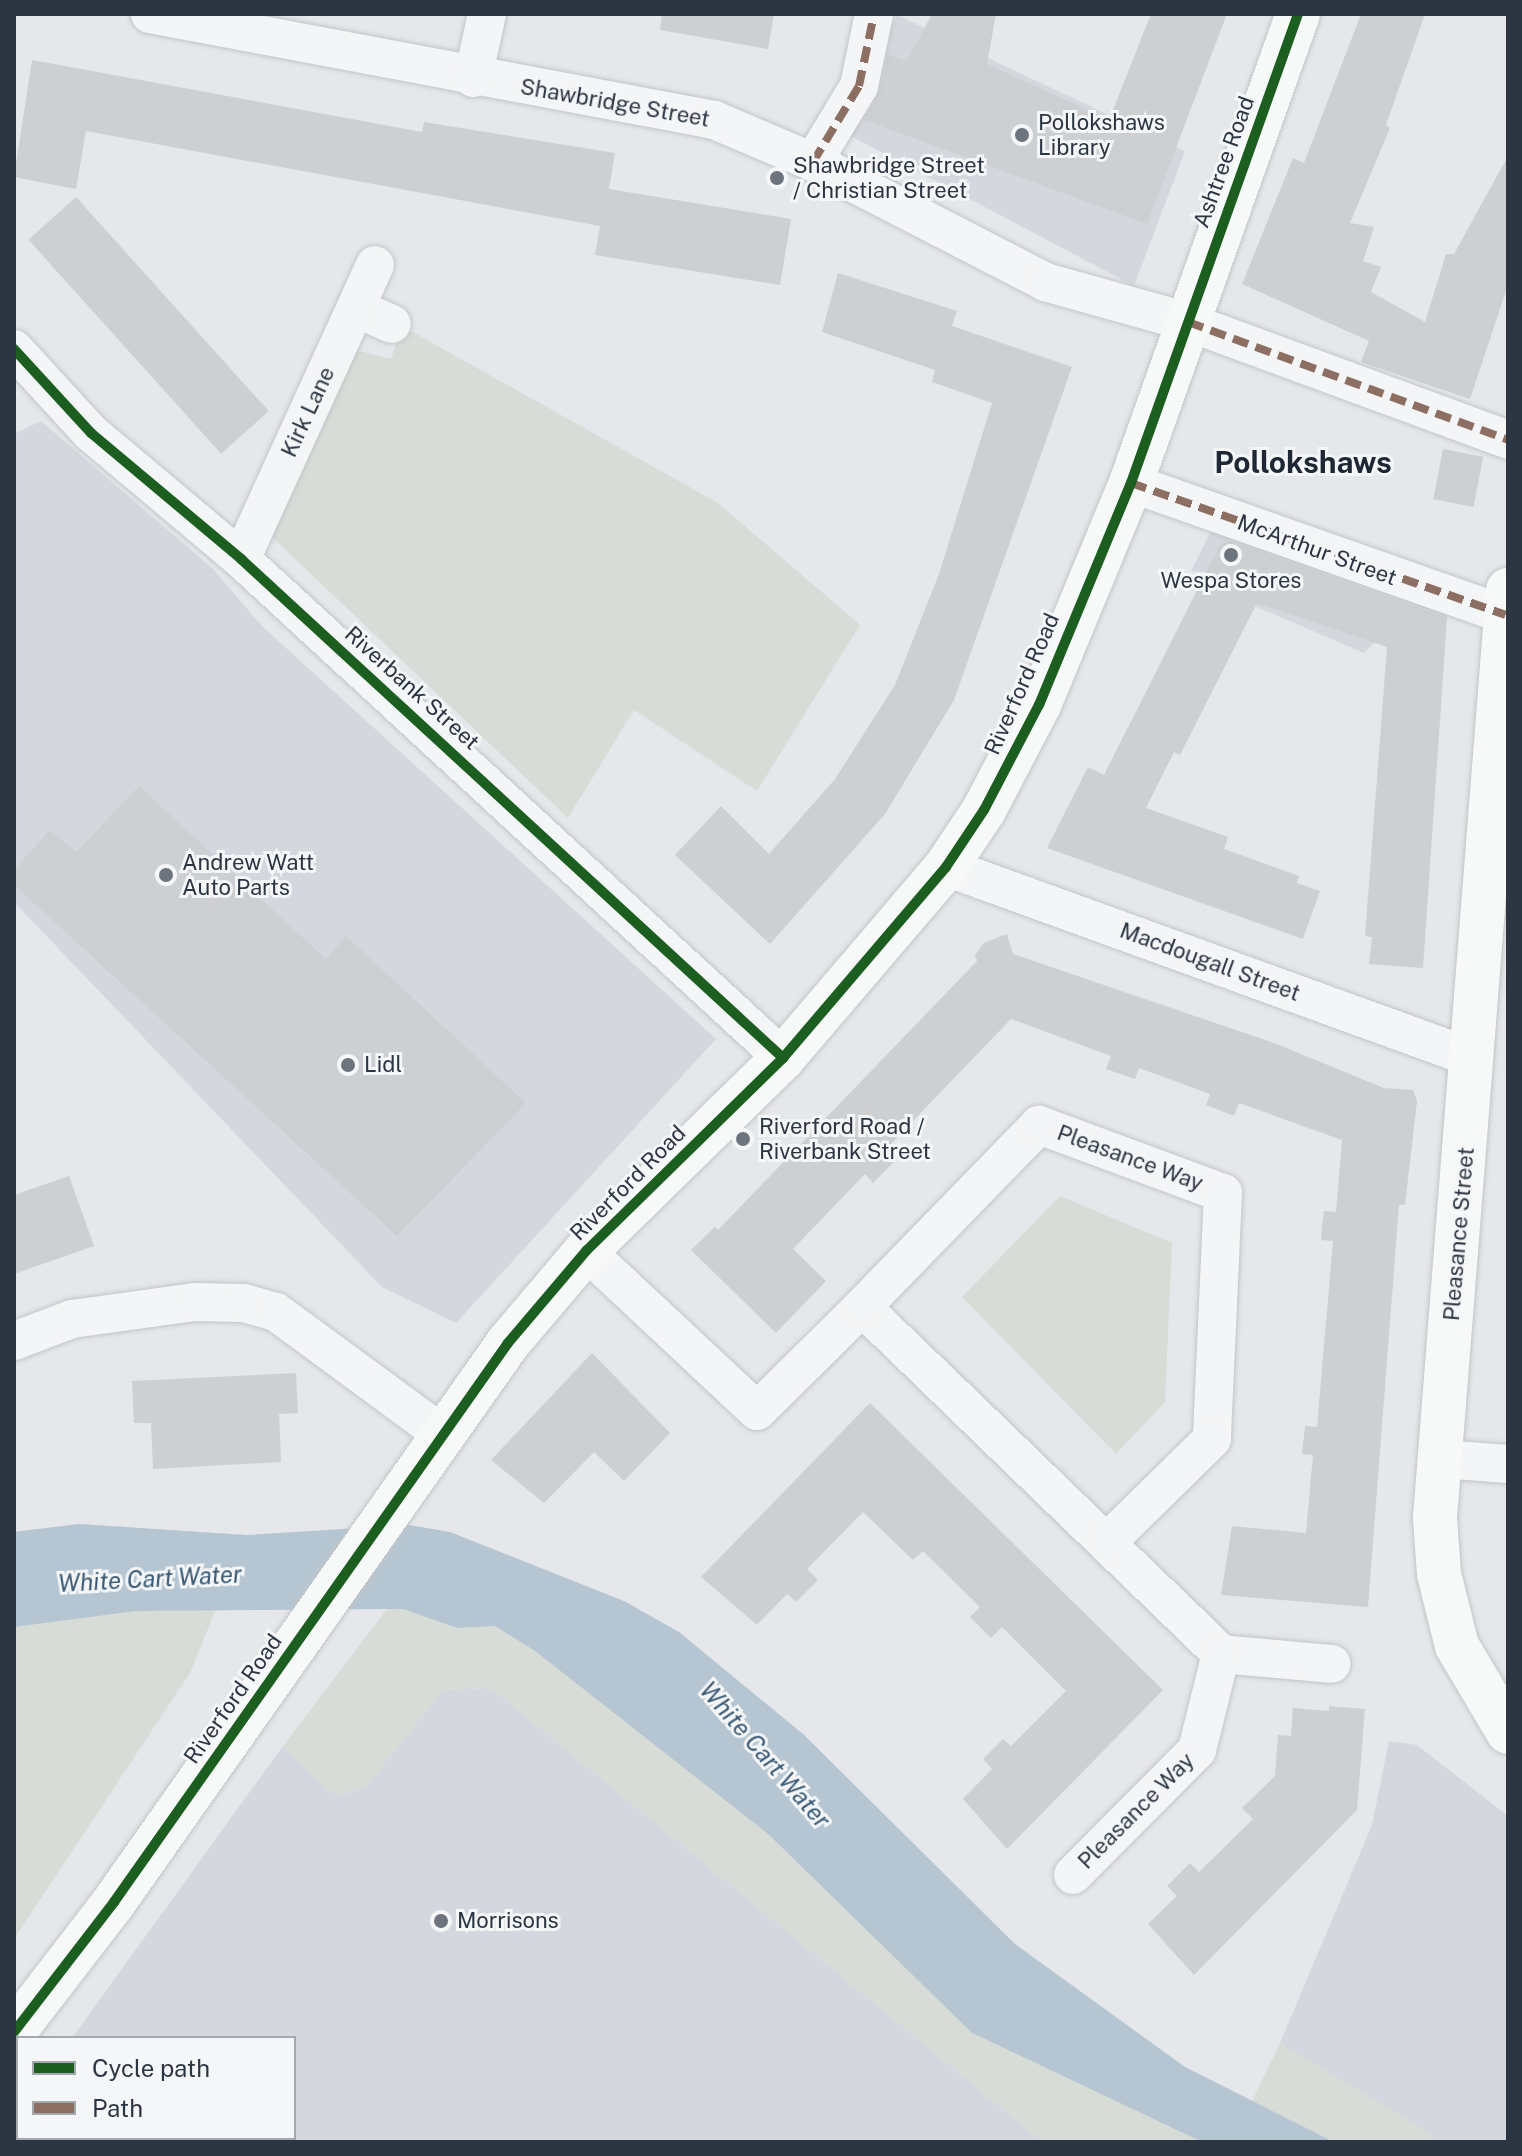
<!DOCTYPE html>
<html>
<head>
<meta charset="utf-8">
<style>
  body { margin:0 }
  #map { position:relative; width:1522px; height:2156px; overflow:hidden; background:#e5e7ea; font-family:"Public Sans",sans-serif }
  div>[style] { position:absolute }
  .built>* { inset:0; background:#d4d7dd }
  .green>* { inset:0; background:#d7ddd6 }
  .water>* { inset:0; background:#b5c6d2 }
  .building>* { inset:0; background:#cdcfd2; transform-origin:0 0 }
  .roads { filter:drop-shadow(0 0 2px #c3c5c8) drop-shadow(0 0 2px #c3c5c8) }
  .street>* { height:38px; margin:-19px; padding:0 19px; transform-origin:19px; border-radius:19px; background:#f4f5f6 }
  .secondary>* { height:44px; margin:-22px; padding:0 22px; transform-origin:22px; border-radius:22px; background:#f7f8f8 }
  .quiet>* { height:8px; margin-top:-4px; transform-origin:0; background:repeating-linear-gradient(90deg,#8d6e63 0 16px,transparent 0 24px) }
  .cycleway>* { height:10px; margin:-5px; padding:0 5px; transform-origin:5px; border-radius:5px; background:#1b5e20 }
  .dots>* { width:22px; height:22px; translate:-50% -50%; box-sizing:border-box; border:4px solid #f4f6f8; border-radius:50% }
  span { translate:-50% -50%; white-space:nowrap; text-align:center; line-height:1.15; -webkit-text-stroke:6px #f4f6f8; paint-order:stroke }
  .street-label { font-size:22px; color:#2c3642 }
  .poi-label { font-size:22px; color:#2c3642 }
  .left { translate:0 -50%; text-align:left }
  .water-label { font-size:24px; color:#395974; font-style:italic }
  .district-label { font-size:30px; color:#1e2733; font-weight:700 }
  .frame { position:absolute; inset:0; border:16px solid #2c3642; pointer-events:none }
  .legend { position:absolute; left:16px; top:2036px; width:280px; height:104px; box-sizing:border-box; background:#f4f6f8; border:2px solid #a4a9af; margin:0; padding:10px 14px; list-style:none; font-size:24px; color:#2c3642 }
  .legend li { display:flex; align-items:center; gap:16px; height:40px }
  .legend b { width:40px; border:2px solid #a4a9af }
</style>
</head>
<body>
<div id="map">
  <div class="built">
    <div style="clip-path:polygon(897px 15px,1185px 151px,1134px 286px,847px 134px)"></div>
    <div style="clip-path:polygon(41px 421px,213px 569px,263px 627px,716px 1039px,456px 1323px,382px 1287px,14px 902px,14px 434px)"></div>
    <div style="clip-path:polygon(1214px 525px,1447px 614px,1446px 623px,1396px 620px,1364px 653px,1257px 607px,1207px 572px,1191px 571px)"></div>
    <div style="clip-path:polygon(491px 1688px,1043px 2142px,14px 2142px,18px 2113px,18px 2138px,294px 2138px,294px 2038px,72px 2038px,283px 1746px,336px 1796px,365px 1788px,443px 1690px)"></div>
    <div style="clip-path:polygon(1389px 1741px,1417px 1745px,1508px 1816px,1508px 2142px,1439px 2142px,1280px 2043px,1372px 1825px)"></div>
  </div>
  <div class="green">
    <div style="clip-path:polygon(402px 326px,718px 503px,860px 625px,757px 791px,634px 710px,568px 818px,272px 537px,355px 350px,391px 359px)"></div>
    <div style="clip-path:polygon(1060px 1196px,1172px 1243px,1165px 1402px,1116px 1454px,962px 1297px)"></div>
    <div style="clip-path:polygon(79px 1524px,246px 1535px,190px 1673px,14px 1939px,14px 1532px)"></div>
    <div style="clip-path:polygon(387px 1609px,403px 1609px,457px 1628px,495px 1626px,535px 1651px,768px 1834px,972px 2033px,1202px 2142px,1043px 2142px,491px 1688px,443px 1690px,365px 1788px,336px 1796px,283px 1746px)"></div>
    <div style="clip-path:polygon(1280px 2043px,1420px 2127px,1439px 2142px,1334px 2142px,1252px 2101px)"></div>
  </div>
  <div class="water">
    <div style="clip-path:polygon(79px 1524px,246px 1535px,409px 1525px,450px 1532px,624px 1601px,679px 1632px,803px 1734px,1015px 1944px,1185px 2067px,1334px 2142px,1202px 2142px,972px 2033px,768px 1834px,535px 1651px,495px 1626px,457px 1628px,403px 1609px,136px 1611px,14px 1627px,14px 1532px)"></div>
  </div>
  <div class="building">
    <div style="clip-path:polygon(662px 14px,774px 14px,768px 49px,660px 30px)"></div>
    <div style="clip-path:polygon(932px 14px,996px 14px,987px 64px,1109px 120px,1151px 14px,1227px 14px,1147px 224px,864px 120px,880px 91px,888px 55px,907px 61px)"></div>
    <div style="clip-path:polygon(1361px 14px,1425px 14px,1386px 125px,1390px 128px,1350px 223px,1374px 227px,1363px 261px,1381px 267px,1371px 292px,1425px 322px,1446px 254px,1454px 254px,1508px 156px,1508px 285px,1470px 399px,1361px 362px,1369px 341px,1242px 284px,1293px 158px,1304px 163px)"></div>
    <div style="clip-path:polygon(32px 60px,422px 132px,424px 122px,615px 153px,609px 189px,791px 219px,780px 285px,595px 255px,600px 226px,86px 131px,76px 189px,14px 177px)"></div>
    <div style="left:76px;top:197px;width:288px;height:64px;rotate:48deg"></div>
    <div style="clip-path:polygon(838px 273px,957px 311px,952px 326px,1072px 367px,954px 700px,885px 814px,770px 944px,675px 855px,721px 806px,769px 854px,835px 779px,895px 685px,939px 574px,992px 403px,932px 382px,935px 370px,822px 332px)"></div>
    <div style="left:1443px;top:449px;width:41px;height:51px;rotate:11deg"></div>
    <div style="clip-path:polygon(1229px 541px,1447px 618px,1423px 968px,1369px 964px,1372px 937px,1365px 936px,1387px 647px,1257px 603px,1180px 755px,1174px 752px,1146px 808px,1228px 837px,1224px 849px,1299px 876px,1297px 883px,1320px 891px,1303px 939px,1047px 848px,1088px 767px,1104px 775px,1220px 545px)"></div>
    <div style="clip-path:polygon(139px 786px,326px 959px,346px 936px,526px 1103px,397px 1236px,14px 885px,14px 870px,50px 830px,76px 852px)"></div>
    <div style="clip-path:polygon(1007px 934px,1013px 954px,1274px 1043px,1384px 1088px,1413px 1090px,1417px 1101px,1405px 1205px,1399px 1205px,1368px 1607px,1221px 1595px,1232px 1526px,1306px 1533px,1313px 1455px,1302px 1454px,1305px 1426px,1317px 1427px,1333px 1241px,1321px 1240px,1322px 1226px,1324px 1211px,1336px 1212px,1342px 1140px,1239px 1103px,1234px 1116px,1206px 1105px,1210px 1094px,1139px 1068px,1135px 1079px,1106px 1069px,1111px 1056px,1011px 1019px,885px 1150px,896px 1160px,873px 1183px,865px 1174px,793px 1249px,826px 1281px,776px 1333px,691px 1250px,715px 1227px,718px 1230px,977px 961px,975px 955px,984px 943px)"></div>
    <div style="clip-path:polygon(69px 1176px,94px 1246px,14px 1274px,14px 1195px)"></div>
    <div style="clip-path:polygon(592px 1353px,670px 1433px,624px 1481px,594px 1452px,544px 1503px,491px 1460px)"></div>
    <div style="clip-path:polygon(296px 1373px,298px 1413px,279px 1414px,281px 1462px,153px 1469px,151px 1423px,134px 1423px,132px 1381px)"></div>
    <div style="clip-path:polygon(870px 1403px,1163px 1690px,1007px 1849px,963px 1799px,992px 1769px,983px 1759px,1003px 1739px,1011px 1746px,1066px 1691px,1002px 1627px,991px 1638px,970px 1617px,980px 1607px,923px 1551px,913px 1560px,863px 1512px,807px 1569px,818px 1580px,796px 1602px,787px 1594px,757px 1625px,701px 1577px)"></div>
    <div style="clip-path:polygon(1329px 1706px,1365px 1709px,1357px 1810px,1194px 1975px,1148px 1924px,1177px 1896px,1167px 1886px,1190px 1863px,1199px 1872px,1253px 1819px,1242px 1808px,1275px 1776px,1278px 1735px,1291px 1736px,1293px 1708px,1329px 1711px)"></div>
  </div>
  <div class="roads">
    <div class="street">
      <div style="left:150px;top:14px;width:574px;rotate:10.64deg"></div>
      <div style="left:714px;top:120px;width:108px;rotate:23deg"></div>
      <div style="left:813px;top:162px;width:261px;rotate:27.3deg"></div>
      <div style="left:1045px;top:282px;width:148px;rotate:15.6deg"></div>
      <div style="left:1188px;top:322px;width:341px;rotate:20.2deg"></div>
      <div style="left:473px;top:78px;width:66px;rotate:-77.7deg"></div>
      <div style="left:813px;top:162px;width:89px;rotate:-58.8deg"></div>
      <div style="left:859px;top:86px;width:74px;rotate:-78.2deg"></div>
      <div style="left:356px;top:308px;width:39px;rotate:24deg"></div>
      <div style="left:14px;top:349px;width:114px;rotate:47.5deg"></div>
      <div style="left:91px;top:433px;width:196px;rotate:40deg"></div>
      <div style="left:241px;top:559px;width:737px;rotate:42.63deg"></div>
      <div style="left:1131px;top:483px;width:397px;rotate:19.4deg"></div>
      <div style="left:241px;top:559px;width:323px;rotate:-65.5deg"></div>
      <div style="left:946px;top:867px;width:561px;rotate:19.92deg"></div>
      <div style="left:586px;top:1251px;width:234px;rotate:43.1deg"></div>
      <div style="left:757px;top:1411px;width:148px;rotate:-44.7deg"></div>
      <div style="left:862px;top:1307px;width:499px;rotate:44deg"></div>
      <div style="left:1221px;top:1654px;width:111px;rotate:5.1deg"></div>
      <div style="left:862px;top:1307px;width:254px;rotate:-45.8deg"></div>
      <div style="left:1039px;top:1125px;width:196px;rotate:20.3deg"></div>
      <div style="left:1223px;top:1193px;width:246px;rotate:92.6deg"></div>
      <div style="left:1212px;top:1439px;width:148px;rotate:135.5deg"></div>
      <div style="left:14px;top:1341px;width:62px;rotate:-20.8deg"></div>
      <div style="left:72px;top:1319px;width:124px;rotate:-7.9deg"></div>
      <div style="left:195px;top:1302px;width:49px;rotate:1.2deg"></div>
      <div style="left:244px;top:1303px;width:33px;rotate:16deg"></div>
      <div style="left:276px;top:1312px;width:205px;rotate:36.3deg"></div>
      <div style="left:1442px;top:1459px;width:66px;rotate:4.3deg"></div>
      <div style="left:1073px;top:1875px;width:176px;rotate:-45.2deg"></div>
      <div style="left:1197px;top:1750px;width:99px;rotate:-76deg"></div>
    </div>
    <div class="secondary">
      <div style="left:1508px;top:590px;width:931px;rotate:94.5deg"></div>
      <div style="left:1435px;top:1518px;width:56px;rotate:85.9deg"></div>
      <div style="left:1439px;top:1574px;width:74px;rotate:76deg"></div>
      <div style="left:1457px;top:1646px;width:100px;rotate:59.3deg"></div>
      <div style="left:14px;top:2032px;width:164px;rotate:-52.4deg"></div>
      <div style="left:114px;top:1902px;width:684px;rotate:-54.82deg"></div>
      <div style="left:508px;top:1343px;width:121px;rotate:-49.7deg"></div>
      <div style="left:586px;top:1251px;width:276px;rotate:-44.4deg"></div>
      <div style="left:783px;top:1058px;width:251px;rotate:-49.5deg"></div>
      <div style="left:946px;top:867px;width:69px;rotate:-56.3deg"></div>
      <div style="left:984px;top:810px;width:119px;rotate:-62.4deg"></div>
      <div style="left:1039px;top:705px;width:240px;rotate:-67.5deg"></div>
      <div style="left:1131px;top:483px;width:498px;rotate:-70.4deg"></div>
    </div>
  </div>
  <div class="quiet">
    <div style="left:813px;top:162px;width:89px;rotate:-58.8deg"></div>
    <div style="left:859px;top:86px;width:74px;rotate:-78.2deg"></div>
    <div style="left:1188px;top:322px;width:341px;rotate:20.2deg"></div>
    <div style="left:1131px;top:483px;width:397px;rotate:19.4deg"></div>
  </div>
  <div class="cycleway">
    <div style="left:14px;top:349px;width:114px;rotate:47.5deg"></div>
    <div style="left:91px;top:433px;width:196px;rotate:40deg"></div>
    <div style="left:241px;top:559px;width:737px;rotate:42.63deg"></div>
    <div style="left:14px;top:2032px;width:164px;rotate:-52.4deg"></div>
    <div style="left:114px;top:1902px;width:684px;rotate:-54.82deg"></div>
    <div style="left:508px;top:1343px;width:121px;rotate:-49.7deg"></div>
    <div style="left:586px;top:1251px;width:276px;rotate:-44.4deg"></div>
    <div style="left:783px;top:1058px;width:251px;rotate:-49.5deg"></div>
    <div style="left:946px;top:867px;width:69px;rotate:-56.3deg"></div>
    <div style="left:984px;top:810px;width:119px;rotate:-62.4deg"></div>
    <div style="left:1039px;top:705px;width:240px;rotate:-67.5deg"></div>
    <div style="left:1131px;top:483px;width:498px;rotate:-70.4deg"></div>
  </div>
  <div class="dots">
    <div style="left:1022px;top:135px;background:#6d747d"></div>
    <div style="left:777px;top:178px;background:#6d747d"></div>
    <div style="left:1231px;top:555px;background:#6d747d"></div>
    <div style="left:166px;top:875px;background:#6d747d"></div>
    <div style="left:348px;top:1065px;background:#6d747d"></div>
    <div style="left:743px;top:1139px;background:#6d747d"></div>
    <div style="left:441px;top:1921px;background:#6d747d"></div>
  </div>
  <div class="street-label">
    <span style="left:615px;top:103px;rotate:10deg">Shawbridge Street</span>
    <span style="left:1224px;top:162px;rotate:-70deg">Ashtree Road</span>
    <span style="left:308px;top:412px;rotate:-65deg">Kirk Lane</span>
    <span style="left:1317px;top:550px;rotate:20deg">McArthur Street</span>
    <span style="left:1022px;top:684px;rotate:-66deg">Riverford Road</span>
    <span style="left:412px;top:688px;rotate:42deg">Riverbank Street</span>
    <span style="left:1210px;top:962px;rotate:20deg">Macdougall Street</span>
    <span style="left:1130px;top:1158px;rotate:20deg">Pleasance Way</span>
    <span style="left:628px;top:1183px;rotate:-45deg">Riverford Road</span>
    <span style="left:1459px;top:1234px;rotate:-85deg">Pleasance Street</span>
    <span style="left:233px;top:1699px;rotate:-55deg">Riverford Road</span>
    <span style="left:1136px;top:1811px;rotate:-45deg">Pleasance Way</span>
  </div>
  <div class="poi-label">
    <span class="left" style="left:1038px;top:135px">Pollokshaws<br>Library</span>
    <span class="left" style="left:793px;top:178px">Shawbridge Street<br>/ Christian Street</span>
    <span style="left:1231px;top:581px">Wespa Stores</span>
    <span class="left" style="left:182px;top:875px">Andrew Watt<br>Auto Parts</span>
    <span class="left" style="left:364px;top:1065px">Lidl</span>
    <span class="left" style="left:759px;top:1139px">Riverford Road /<br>Riverbank Street</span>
    <span class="left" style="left:457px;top:1921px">Morrisons</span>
  </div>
  <div class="water-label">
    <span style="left:150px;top:1579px;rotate:-3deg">White Cart Water</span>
    <span style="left:765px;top:1755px;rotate:49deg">White Cart Water</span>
  </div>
  <div class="district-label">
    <span style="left:1303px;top:462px">Pollokshaws</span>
  </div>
  <div class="frame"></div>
  <ul class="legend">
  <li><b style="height:10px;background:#1b5e20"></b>Cycle path</li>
  <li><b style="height:10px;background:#8d6e63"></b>Path</li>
  </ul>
</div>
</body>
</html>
